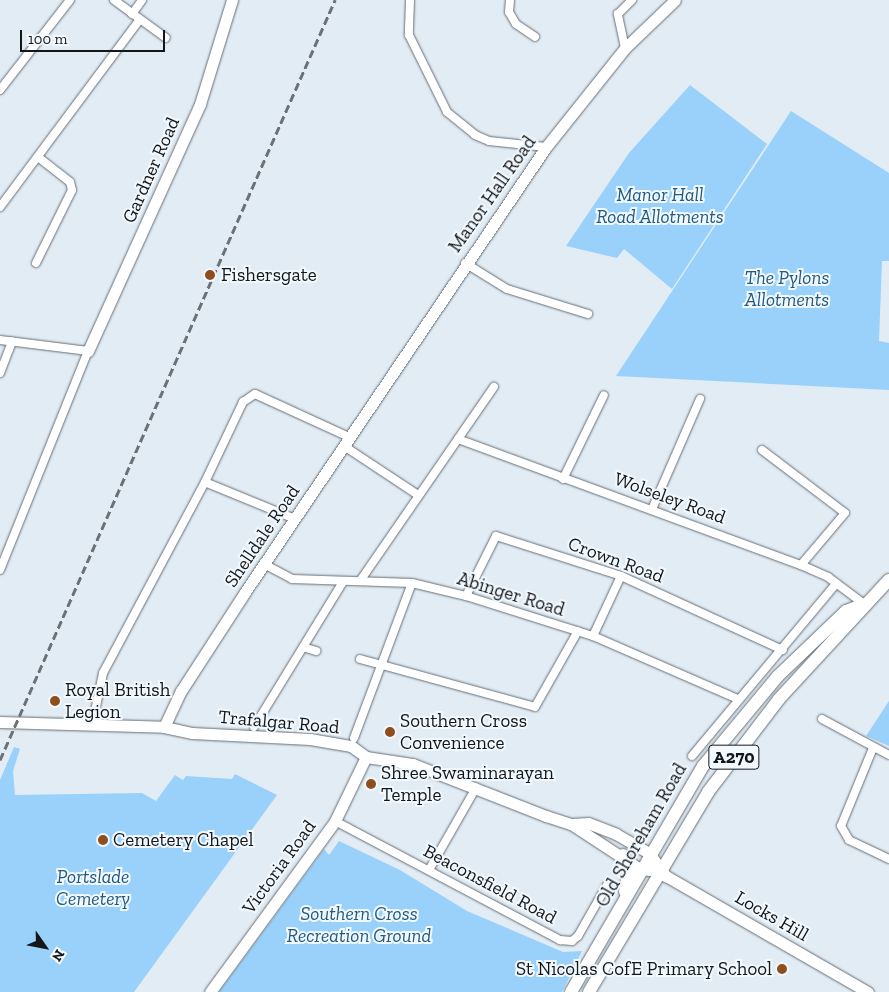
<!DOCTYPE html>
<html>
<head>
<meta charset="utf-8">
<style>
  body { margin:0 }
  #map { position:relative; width:889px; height:992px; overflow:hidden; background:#e2ecf4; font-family:"Zilla Slab",serif }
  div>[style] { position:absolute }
  .green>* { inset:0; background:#99d1fb }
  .roads { filter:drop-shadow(0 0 1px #666e75) drop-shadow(0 0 1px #666e75) }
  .street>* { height:8px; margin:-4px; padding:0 4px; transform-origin:4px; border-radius:4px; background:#fff }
  .secondary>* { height:11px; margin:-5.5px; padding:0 5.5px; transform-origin:5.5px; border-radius:5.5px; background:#fff }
  .primary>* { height:12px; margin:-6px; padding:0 6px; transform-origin:6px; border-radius:6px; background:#fff }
  .rail>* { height:3px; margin-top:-1.5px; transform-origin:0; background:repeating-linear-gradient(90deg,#6b7176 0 8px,transparent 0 12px) }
  .dots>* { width:14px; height:14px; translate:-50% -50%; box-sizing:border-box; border:2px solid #f1f9ff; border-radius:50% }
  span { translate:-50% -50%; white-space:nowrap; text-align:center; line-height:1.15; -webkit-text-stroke:4px #f1f9ff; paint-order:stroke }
  .shield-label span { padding:1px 4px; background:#f1f9ff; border:1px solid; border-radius:4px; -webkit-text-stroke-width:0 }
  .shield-label { font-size:18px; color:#14171a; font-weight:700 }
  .street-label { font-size:19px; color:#14171a }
  .park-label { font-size:19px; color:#22597e; font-style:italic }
  .poi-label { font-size:19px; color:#14171a }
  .left { translate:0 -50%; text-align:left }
  .right { translate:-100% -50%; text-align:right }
  .north { position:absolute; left:20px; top:922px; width:50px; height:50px; -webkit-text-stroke:4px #f1f9ff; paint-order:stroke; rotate:123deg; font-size:14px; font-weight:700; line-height:20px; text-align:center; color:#14171a }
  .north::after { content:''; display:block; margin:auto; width:18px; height:22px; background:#14171a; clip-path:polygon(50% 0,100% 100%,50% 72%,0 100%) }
  .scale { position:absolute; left:20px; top:30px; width:145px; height:22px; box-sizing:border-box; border:2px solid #14171a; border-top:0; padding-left:6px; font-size:15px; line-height:18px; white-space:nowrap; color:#14171a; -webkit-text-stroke:4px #f1f9ff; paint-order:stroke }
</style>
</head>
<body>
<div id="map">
  <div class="green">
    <div style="clip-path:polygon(690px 85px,767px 144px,672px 289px,624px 249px,617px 258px,566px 246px,629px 153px)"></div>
    <div style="clip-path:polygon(791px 111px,889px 173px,889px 261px,882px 261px,879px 341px,889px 343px,889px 390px,616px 376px)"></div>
    <div style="clip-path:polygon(889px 701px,889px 746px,866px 736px)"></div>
    <div style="clip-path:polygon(14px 747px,20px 749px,13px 771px,15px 795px,142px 793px,156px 801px,175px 775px,183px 780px,186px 776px,232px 779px,235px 774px,277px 795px,134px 992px,0 992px,0 780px)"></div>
    <div style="clip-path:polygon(339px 841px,400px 870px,467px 911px,563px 952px,582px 951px,562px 992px,219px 992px,324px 849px,329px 855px)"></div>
  </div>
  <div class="roads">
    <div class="street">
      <div style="left:114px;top:0;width:64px;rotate:36.2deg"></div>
      <div style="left:410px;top:0;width:35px;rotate:92deg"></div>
      <div style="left:409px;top:35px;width:86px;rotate:63.7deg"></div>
      <div style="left:447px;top:112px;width:36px;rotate:39deg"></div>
      <div style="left:475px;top:135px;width:15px;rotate:23deg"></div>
      <div style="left:489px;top:141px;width:57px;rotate:6deg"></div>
      <div style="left:510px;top:0;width:12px;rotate:95deg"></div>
      <div style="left:509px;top:12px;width:14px;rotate:60deg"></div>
      <div style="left:516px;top:24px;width:23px;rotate:34deg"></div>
      <div style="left:132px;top:14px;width:17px;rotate:-54deg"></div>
      <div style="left:625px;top:48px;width:35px;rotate:-102deg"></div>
      <div style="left:618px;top:14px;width:20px;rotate:-45deg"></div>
      <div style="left:0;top:90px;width:114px;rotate:-52.1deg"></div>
      <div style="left:0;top:207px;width:234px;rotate:-53.3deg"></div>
      <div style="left:36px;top:263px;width:81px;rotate:-63.7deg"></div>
      <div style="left:72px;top:190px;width:8px;rotate:-104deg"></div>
      <div style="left:70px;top:182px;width:41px;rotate:-142deg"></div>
      <div style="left:465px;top:263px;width:49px;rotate:31.8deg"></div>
      <div style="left:507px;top:289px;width:85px;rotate:17.2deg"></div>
      <div style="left:0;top:340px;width:89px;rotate:7.1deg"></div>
      <div style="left:88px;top:351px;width:236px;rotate:111.9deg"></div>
      <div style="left:0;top:373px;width:34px;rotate:-69deg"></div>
      <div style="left:458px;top:439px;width:365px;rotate:20.2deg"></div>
      <div style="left:801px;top:565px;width:30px;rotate:24deg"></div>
      <div style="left:828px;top:577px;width:45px;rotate:36.9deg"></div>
      <div style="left:344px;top:446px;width:89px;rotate:33.5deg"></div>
      <div style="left:762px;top:450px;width:104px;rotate:37.2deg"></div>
      <div style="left:845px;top:513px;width:68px;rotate:130.2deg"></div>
      <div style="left:563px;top:479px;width:93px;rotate:-64deg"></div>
      <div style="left:653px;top:507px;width:118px;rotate:-66.5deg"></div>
      <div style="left:295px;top:519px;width:97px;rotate:-157.7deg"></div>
      <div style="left:205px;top:482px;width:89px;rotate:-64.6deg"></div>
      <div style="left:243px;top:402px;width:14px;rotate:-34deg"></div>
      <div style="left:255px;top:394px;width:103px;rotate:24.6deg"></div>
      <div style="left:264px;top:564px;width:32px;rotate:28deg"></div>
      <div style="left:292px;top:579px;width:120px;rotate:1.9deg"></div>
      <div style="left:412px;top:583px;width:56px;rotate:13.5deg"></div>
      <div style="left:466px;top:596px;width:133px;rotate:17.5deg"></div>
      <div style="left:593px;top:636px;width:158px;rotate:23.5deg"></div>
      <div style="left:360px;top:581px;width:236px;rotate:-55.4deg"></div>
      <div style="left:466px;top:596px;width:67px;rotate:-63.4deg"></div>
      <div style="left:496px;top:536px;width:131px;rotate:17.7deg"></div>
      <div style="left:621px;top:576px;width:178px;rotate:24.6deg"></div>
      <div style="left:593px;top:636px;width:66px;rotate:-65deg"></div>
      <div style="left:303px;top:647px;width:14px;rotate:17deg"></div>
      <div style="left:360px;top:659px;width:181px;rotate:15.3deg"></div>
      <div style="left:535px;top:707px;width:87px;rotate:-60.5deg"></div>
      <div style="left:95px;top:711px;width:39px;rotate:-78deg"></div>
      <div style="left:103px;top:673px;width:217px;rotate:-61.9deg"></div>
      <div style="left:822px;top:719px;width:76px;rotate:28.2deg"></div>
      <div style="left:254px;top:727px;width:170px;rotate:-58.5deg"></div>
      <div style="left:354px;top:738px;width:165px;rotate:-69.5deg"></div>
      <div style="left:873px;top:748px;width:84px;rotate:112.3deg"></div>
      <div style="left:841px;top:826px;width:16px;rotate:60deg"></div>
      <div style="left:849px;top:840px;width:44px;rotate:25.4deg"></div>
      <div style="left:692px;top:756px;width:224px;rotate:-50.1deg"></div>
      <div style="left:335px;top:821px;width:255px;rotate:27.9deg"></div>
      <div style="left:560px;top:940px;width:12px;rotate:5deg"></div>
      <div style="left:572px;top:941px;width:8px;rotate:-40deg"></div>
      <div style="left:578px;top:936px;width:59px;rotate:-60.4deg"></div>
      <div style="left:429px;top:870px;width:95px;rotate:-60.2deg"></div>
    </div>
    <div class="secondary">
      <div style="left:88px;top:351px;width:271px;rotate:-65.6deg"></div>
      <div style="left:200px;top:104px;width:109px;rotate:-72.9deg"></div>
      <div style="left:0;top:722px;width:164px;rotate:1.7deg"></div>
      <div style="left:164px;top:727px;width:29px;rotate:12deg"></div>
      <div style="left:192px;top:733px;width:118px;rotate:2.9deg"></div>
      <div style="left:310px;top:739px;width:42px;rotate:9.7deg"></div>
      <div style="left:351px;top:746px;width:19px;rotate:36deg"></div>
      <div style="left:366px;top:757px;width:48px;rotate:8.5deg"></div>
      <div style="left:413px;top:764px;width:143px;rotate:21.4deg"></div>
      <div style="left:546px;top:816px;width:26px;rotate:18deg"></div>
      <div style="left:571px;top:824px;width:17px;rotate:-3deg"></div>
      <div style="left:588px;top:823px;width:30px;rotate:21deg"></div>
      <div style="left:616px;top:834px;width:38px;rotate:30deg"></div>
      <div style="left:649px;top:853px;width:29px;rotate:54deg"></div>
      <div style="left:666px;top:876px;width:233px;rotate:29.9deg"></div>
      <div style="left:164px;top:727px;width:40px;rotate:-65deg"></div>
      <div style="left:181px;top:691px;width:118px;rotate:-57.1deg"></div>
      <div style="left:245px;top:592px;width:537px;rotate:-55.93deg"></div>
      <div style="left:546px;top:147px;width:127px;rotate:-51.4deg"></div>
      <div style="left:625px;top:48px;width:69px;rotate:-43.8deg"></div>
      <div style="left:571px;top:824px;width:82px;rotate:33.1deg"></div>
      <div style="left:640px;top:869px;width:10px;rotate:6deg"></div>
      <div style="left:210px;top:992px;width:212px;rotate:-53.8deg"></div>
      <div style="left:335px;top:821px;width:71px;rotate:-64.2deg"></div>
    </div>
    <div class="primary">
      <div style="left:623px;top:855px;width:19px;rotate:74deg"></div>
      <div style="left:628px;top:873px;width:19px;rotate:99deg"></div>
      <div style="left:571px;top:992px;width:262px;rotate:-59.7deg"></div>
      <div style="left:703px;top:766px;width:117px;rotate:-50.2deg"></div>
      <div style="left:778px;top:676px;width:94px;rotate:-43.7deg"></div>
      <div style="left:846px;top:611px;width:19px;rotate:-21deg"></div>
      <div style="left:589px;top:992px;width:233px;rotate:-59.2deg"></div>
      <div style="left:708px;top:792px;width:117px;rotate:-52.6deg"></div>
      <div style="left:779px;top:699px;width:162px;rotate:-47.3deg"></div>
    </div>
  </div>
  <div class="rail">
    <div style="left:0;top:760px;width:831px;rotate:-66.21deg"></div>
  </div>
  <div class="dots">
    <div style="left:210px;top:275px;background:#904d1e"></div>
    <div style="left:55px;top:701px;background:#904d1e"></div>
    <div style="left:390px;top:732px;background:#904d1e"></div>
    <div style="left:371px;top:784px;background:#904d1e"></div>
    <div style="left:103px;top:840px;background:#904d1e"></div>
    <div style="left:782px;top:969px;background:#904d1e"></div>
  </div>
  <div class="shield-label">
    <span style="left:734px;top:757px">A270</span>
  </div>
  <div class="street-label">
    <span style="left:151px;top:170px;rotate:-66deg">Gardner Road</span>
    <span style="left:492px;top:194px;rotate:-55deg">Manor Hall Road</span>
    <span style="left:670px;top:498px;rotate:20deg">Wolseley Road</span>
    <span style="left:262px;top:536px;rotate:-56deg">Shelldale Road</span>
    <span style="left:616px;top:560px;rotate:20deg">Crown Road</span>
    <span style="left:511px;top:594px;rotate:17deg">Abinger Road</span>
    <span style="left:279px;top:722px;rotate:5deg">Trafalgar Road</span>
    <span style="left:641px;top:835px;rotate:-60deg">Old Shoreham Road</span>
    <span style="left:279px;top:867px;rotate:-54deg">Victoria Road</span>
    <span style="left:490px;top:884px;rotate:28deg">Beaconsfield Road</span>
    <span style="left:772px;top:916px;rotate:30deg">Locks Hill</span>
  </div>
  <div class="park-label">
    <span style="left:660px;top:206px">Manor Hall<br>Road Allotments</span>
    <span style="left:787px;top:289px">The Pylons<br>Allotments</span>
    <span style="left:93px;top:888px">Portslade<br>Cemetery</span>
    <span style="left:359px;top:925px">Southern Cross<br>Recreation Ground</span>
  </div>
  <div class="poi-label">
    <span class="left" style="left:221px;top:275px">Fishersgate</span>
    <span class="left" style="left:65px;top:701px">Royal British<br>Legion</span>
    <span class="left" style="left:400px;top:732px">Southern Cross<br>Convenience</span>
    <span class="left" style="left:381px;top:784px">Shree Swaminarayan<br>Temple</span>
    <span class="left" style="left:113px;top:840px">Cemetery Chapel</span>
    <span class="right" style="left:772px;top:969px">St Nicolas CofE Primary School</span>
  </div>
  <div class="north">N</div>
  <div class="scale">100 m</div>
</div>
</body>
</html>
